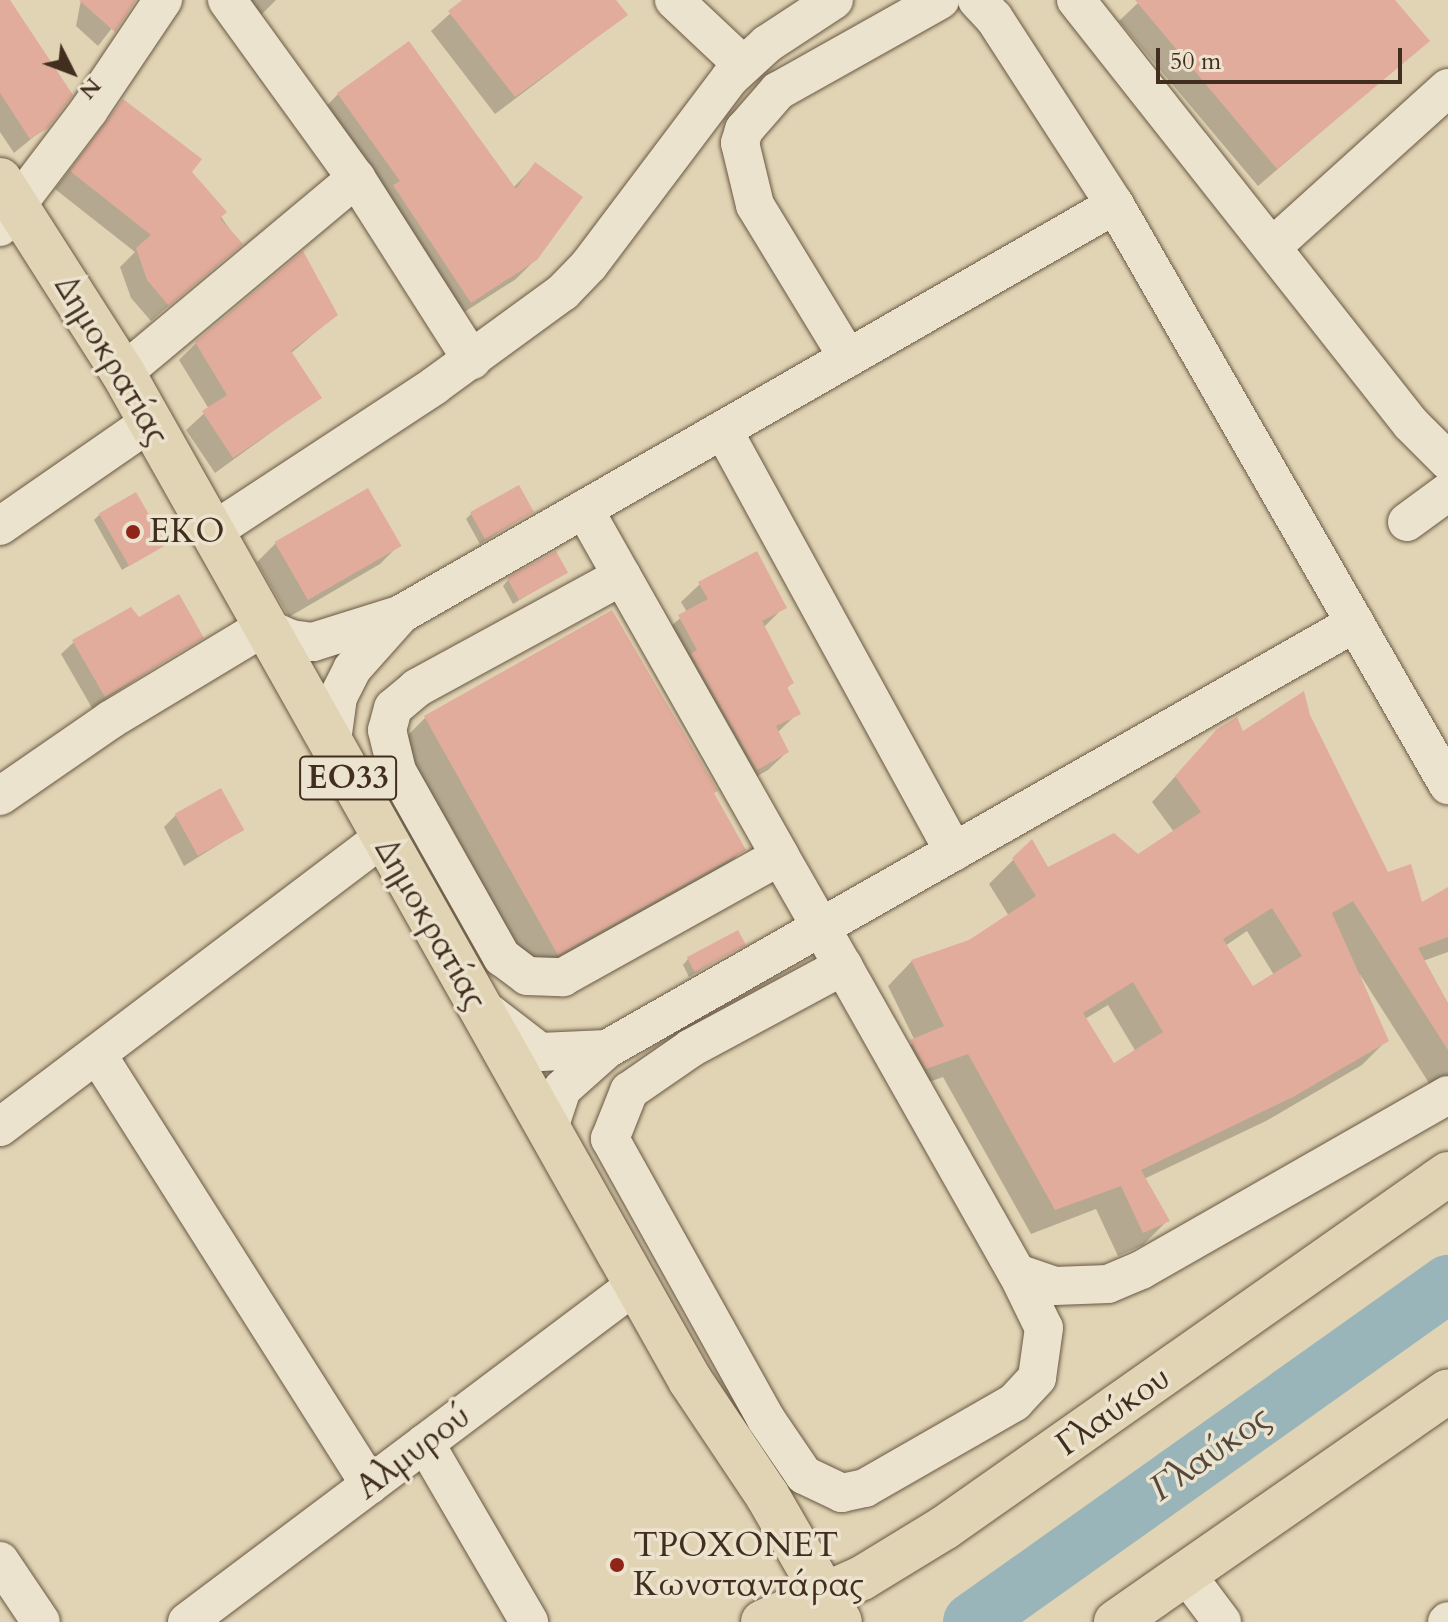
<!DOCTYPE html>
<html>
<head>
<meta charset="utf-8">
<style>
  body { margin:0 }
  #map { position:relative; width:1448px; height:1622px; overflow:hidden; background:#e1d4b4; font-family:Cardo,serif }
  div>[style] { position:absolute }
  .shadow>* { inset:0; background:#0003 }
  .river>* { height:58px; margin:-29px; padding:0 29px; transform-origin:29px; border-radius:29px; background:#9ab5b9 }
  .building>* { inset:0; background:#e2ac9c; transform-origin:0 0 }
  .roads { filter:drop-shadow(0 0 2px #695844) drop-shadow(0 0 2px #695844) }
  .minor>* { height:38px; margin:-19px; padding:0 19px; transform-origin:19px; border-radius:19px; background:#ece3ce }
  .major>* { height:44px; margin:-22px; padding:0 22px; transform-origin:22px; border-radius:22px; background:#e1d4b4 }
  .dots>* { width:22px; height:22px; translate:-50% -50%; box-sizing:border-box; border:4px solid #ece3ce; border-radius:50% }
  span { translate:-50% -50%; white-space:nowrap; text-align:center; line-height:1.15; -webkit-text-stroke:7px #ece3ce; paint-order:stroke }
  .shield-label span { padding:2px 6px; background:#ece3ce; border:2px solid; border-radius:6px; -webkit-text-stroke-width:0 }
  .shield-label { font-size:32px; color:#412e1f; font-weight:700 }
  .street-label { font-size:34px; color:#412e1f }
  .poi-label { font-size:34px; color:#412e1f }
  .left { translate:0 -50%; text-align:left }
  .water-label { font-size:36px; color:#53493e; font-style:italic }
  .north { position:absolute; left:32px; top:32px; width:80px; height:80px; -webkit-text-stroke:6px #ece3ce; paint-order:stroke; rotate:132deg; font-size:22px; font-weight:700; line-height:32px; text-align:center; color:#412e1f }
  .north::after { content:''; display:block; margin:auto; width:28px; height:36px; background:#412e1f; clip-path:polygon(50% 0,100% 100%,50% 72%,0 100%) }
  .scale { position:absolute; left:1156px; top:48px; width:246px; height:36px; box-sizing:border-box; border:4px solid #412e1f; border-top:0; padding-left:10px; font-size:24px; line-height:28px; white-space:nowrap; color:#412e1f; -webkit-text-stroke:6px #ece3ce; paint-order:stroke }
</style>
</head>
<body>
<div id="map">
  <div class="shadow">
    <div style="clip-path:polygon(0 0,7px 0,47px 126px,14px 153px,0 132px)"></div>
    <div style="clip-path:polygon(81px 0,134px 0,98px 46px,76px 26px)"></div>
    <div style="clip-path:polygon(237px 0,276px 0,258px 18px)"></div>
    <div style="clip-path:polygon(465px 0,614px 0,626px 15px,495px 114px,431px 31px)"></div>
    <div style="clip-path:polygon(1141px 0,1393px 0,1427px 41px,1258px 186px,1119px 21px)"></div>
    <div style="clip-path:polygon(338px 94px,513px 188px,535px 165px,536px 259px,516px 279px,452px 320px,320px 113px)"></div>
    <div style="clip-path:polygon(123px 101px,190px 172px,240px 244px,151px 321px,131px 298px,120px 267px,135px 252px,55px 189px)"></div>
    <div style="clip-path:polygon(336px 315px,290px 354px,320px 397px,215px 473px,186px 430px,209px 409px,179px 360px,196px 343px)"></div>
    <div style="clip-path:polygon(532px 512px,480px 544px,466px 519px,471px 514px)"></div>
    <div style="clip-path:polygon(99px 515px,163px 545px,122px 570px,94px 520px)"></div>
    <div style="clip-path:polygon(276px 543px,398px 546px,380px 564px,289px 617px,257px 562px)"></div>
    <div style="clip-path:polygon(565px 572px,513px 604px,503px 586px,508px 580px)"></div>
    <div style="clip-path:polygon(700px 584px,784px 607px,763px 628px,792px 683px,786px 689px,798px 713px,777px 733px,787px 752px,768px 770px,738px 787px,661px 635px,687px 612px,681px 602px)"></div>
    <div style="clip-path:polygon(139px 620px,201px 637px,92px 708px,61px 654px,74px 642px)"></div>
    <div style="clip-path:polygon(evenodd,1309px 716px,1387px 874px,1421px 905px,1448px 889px,1448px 952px,1423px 961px,1448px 1007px,1448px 1101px,1443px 1105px,1359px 973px,1387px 1040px,1362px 1065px,1266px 1121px,1144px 1179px,1168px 1220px,1143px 1245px,1118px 1256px,1096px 1209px,1031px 1234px,943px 1077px,902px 1092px,887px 1066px,915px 1041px,888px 986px,912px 961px,970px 942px,1009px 916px,989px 884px,1031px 842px,1047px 869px,1138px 857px,1174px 832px,1152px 802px,1193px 757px,1242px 734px,1309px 716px,1247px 931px,1274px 975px,1252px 989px,1225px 946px,1247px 931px,1309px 716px,1108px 1005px,1136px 1052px,1114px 1066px,1085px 1019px,1108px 1005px)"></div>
    <div style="clip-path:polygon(425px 718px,712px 793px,743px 849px,719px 874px,533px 978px,401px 742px)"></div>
    <div style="clip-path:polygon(176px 815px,242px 830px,184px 866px,164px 827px)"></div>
    <div style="clip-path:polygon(744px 944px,689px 977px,683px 965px,688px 959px)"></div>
  </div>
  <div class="river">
    <div style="left:972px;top:1622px;width:584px;rotate:-35.38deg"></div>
  </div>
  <div class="building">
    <div style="clip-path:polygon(0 0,10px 0,73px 95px,48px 128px,30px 139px,0 93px)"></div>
    <div style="clip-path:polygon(79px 0,136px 0,115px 32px)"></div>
    <div style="clip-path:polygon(462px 0,616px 0,628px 15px,515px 97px,448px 11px)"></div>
    <div style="clip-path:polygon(1135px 0,1395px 0,1430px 41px,1277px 169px)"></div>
    <div style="clip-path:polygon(409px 41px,516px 189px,535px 162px,583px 197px,537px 260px,471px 303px,393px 185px,400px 181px,337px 93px)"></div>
    <div style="clip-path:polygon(123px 99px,202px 159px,192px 172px,227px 212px,220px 218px,243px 244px,169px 306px,147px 280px,136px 248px,151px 235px,70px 171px)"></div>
    <div style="clip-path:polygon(303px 251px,338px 315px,291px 351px,322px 398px,233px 458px,202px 411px,227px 395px,195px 342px)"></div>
    <div style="left:519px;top:485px;width:31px;height:56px;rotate:61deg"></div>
    <div style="left:368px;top:488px;width:67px;height:108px;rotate:60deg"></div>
    <div style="left:136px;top:492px;width:61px;height:43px;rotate:60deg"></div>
    <div style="left:556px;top:551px;width:25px;height:56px;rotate:61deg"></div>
    <div style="clip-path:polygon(757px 551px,787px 608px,762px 621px,794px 683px,787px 687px,801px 714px,776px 726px,789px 752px,757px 770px,691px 654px,697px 650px,678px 615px,708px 599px,698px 582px)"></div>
    <div style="clip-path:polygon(179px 594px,204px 638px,105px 697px,72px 640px,131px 607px,139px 617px)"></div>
    <div style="clip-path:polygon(612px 610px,718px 791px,714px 793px,746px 850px,558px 955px,424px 716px)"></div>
    <div style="clip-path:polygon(evenodd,1304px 691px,1310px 715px,1388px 872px,1411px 864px,1422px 902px,1448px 887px,1448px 937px,1418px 948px,1448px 1003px,1448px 1050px,1353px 901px,1332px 913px,1389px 1041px,1293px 1097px,1141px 1170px,1170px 1221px,1143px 1233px,1121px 1186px,1055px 1210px,968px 1054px,926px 1069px,910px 1040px,944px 1026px,911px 960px,969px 940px,1036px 896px,1012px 858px,1032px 839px,1048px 867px,1114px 833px,1138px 854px,1201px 812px,1175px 776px,1217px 729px,1237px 717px,1243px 731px,1304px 691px,1272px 908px,1302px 956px,1253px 986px,1223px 939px,1272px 908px,1304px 691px,1133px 982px,1163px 1032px,1114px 1063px,1083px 1013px,1133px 982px)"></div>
    <div style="left:221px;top:788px;width:48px;height:53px;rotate:61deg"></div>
    <div style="left:738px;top:930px;width:17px;height:58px;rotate:62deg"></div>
  </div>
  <div class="roads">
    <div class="minor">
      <div style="left:227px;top:0;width:220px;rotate:54.1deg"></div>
      <div style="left:356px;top:178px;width:216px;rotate:57.5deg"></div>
      <div style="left:674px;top:0;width:95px;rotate:43.3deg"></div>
      <div style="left:977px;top:0;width:25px;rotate:47deg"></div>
      <div style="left:994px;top:18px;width:223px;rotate:57.1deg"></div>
      <div style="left:1076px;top:0;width:540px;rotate:51.69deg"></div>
      <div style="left:1411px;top:424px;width:52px;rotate:45deg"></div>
      <div style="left:0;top:227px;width:147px;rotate:-52.7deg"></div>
      <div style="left:89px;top:110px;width:133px;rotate:-56.1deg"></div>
      <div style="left:1272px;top:247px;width:237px;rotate:-42.1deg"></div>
      <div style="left:848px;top:358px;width:179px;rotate:-121.3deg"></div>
      <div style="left:755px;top:205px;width:64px;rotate:-103.6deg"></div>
      <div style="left:740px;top:143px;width:14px;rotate:-73deg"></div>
      <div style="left:744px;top:130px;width:52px;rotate:-48.9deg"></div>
      <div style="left:778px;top:91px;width:186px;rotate:-29.3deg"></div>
      <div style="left:123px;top:373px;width:304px;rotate:-39.9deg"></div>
      <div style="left:723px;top:430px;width:481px;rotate:61.3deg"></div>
      <div style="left:584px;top:509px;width:399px;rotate:60.5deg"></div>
      <div style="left:780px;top:856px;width:127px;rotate:60.2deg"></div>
      <div style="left:843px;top:966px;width:353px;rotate:60.5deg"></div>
      <div style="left:1017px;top:1273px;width:61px;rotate:63.9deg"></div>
      <div style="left:1044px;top:1328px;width:50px;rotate:98deg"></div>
      <div style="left:1037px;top:1378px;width:33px;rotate:133deg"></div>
      <div style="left:1015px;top:1402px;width:173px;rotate:150.2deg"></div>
      <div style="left:865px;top:1488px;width:24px;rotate:168deg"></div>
      <div style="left:842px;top:1493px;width:42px;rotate:-154.7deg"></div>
      <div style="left:804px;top:1475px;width:68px;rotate:-124.2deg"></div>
      <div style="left:766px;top:1419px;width:321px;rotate:-119.1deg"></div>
      <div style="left:610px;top:1139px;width:52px;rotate:-68.4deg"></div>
      <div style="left:629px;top:1091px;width:75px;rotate:-34.7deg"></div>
      <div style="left:691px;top:1048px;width:173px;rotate:-28.3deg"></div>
      <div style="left:1407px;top:522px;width:51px;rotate:-36.2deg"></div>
      <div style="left:0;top:526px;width:183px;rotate:-34.7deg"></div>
      <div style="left:212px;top:532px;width:266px;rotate:-33.3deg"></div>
      <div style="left:434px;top:386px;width:160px;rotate:-36.1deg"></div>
      <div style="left:563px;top:292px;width:37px;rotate:-46deg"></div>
      <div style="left:589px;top:265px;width:234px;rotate:-53deg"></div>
      <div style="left:730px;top:78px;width:50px;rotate:-42.6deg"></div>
      <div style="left:767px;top:44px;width:80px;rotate:-33.3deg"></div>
      <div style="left:622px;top:576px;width:234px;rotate:151.4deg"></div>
      <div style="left:417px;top:688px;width:31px;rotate:140deg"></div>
      <div style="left:393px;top:708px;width:23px;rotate:105deg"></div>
      <div style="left:387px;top:730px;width:42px;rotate:76.3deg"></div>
      <div style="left:397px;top:771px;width:214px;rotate:60.6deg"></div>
      <div style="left:502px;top:957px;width:31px;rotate:37deg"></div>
      <div style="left:527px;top:976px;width:36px;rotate:2deg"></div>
      <div style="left:563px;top:977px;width:248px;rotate:-29.1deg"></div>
      <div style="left:331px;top:748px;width:51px;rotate:-82.2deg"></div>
      <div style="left:338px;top:697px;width:31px;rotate:-63deg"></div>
      <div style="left:352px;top:669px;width:74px;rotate:-48.3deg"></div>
      <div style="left:401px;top:614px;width:823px;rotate:-29.81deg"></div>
      <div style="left:1115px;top:205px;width:669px;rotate:60.14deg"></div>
      <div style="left:0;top:796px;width:134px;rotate:-34.6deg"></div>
      <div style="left:110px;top:720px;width:180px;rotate:-31.1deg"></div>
      <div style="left:264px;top:627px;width:30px;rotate:24deg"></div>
      <div style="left:291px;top:639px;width:22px;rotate:8deg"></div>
      <div style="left:313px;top:642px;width:87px;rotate:-17.4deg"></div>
      <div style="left:488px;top:1012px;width:66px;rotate:37.6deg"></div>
      <div style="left:540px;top:1052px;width:67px;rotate:-2.6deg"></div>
      <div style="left:97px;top:1054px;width:510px;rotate:57.65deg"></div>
      <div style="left:0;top:1127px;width:478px;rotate:-37.1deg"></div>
      <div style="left:549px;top:1128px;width:41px;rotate:-71.6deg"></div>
      <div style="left:562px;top:1089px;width:60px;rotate:-41.6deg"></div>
      <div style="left:607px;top:1049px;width:861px;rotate:-29.66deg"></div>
      <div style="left:1017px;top:1273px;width:40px;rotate:18.9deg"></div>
      <div style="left:1055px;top:1286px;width:53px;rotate:-2.2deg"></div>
      <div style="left:1108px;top:1284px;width:36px;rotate:-23deg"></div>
      <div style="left:1141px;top:1270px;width:353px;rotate:-29.7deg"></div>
      <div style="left:425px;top:1443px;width:207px;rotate:59.8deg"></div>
      <div style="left:0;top:1561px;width:73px;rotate:56.1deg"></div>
      <div style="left:1186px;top:1574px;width:60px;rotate:53.1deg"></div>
      <div style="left:187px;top:1622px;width:564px;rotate:-36.93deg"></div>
      <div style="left:1447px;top:1622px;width:1px;rotate:-45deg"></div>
    </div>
    <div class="major">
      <div style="left:0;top:180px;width:229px;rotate:57.5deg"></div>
      <div style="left:123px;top:373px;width:1156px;rotate:60.62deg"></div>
      <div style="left:690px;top:1380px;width:138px;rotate:56.2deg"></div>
      <div style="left:767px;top:1495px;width:146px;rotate:60.1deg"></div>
      <div style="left:763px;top:1622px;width:108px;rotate:-24deg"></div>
      <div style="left:862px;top:1578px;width:96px;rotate:-31.4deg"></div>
      <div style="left:944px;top:1528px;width:616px;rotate:-35.08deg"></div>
      <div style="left:1116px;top:1622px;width:404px;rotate:-34.8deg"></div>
    </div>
  </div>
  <div class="dots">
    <div style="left:133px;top:532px;background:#8f2418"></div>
    <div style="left:617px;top:1565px;background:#8f2418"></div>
  </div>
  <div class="shield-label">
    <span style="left:348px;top:778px">ΕΟ33</span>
  </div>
  <div class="street-label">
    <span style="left:112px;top:360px;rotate:59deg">Δημοκρατίας</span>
    <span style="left:431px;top:924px;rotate:60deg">Δημοκρατίας</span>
    <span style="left:1113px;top:1411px;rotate:-35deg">Γλαύκου</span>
    <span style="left:413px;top:1452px;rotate:-37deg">Αλμυρού</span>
  </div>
  <div class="poi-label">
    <span class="left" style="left:149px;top:532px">EKO</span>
    <span class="left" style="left:633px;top:1565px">ΤΡΟΧΟΝΕΤ<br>Κωνσταντάρας</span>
  </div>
  <div class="water-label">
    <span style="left:1210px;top:1453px;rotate:-35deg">Γλαύκος</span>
  </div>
  <div class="north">N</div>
  <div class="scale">50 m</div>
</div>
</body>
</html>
